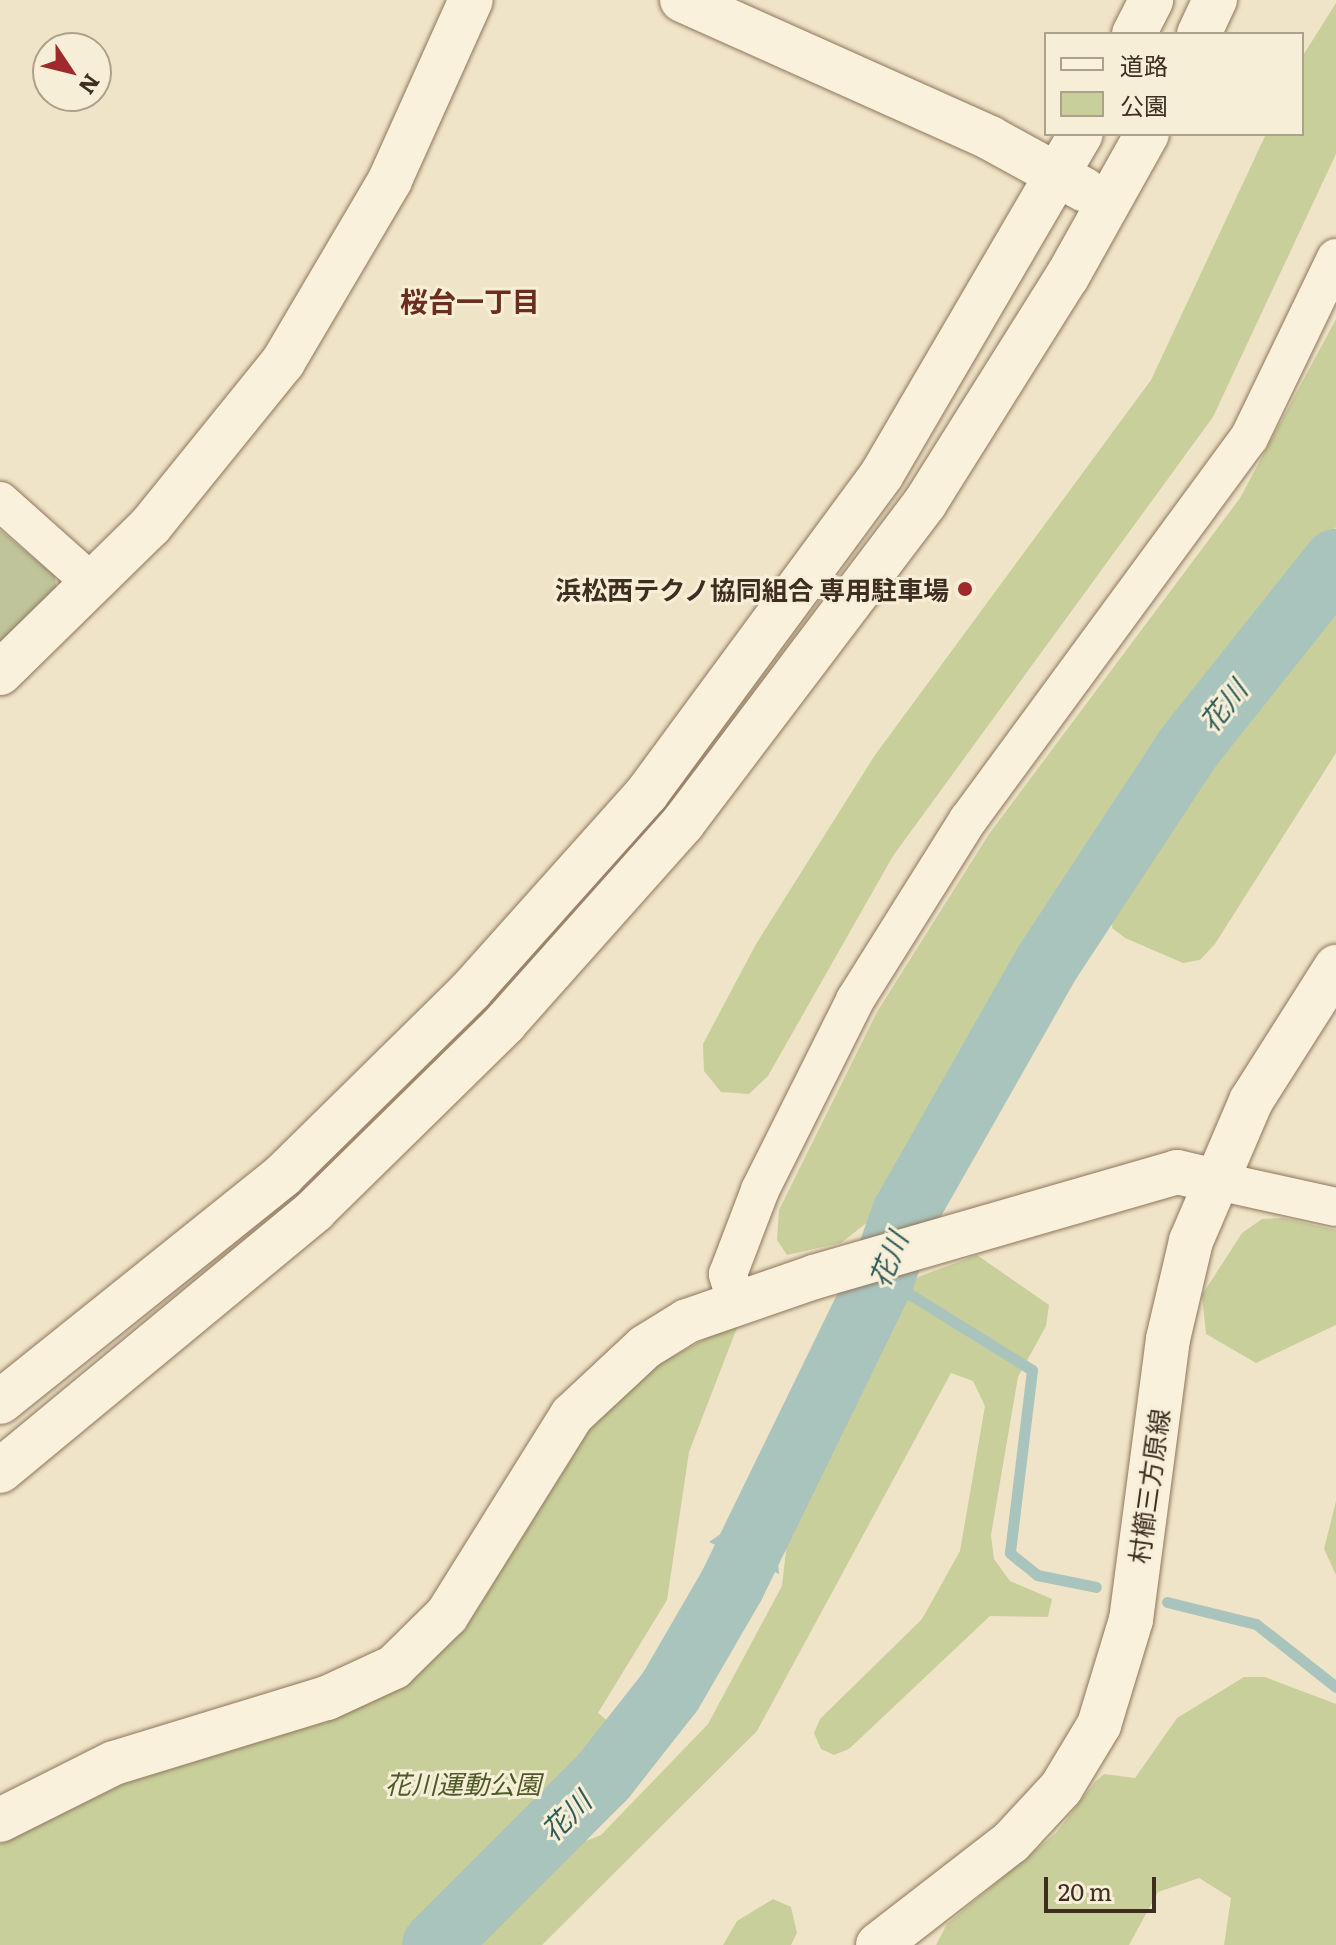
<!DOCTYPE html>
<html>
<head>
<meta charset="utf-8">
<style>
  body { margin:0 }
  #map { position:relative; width:1336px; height:1945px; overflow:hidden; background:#f0e4c8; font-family:Literata,"Noto Sans JP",serif }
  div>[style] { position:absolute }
  .green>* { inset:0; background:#c9cf9b }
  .cemetery>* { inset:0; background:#bfc49a }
  .water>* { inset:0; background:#a9c4bc }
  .stream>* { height:11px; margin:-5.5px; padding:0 5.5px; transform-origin:5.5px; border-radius:5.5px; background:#a9c4bc }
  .river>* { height:66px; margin:-33px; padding:0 33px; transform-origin:33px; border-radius:33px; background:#a9c4bc }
  .roads { filter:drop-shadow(0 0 2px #8d765c) drop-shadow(0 0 2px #8d765c) }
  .street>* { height:38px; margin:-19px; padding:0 19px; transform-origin:19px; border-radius:19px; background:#faf1dc }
  .secondary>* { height:44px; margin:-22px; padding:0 22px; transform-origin:22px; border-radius:22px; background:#faf1dc }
  .dots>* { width:22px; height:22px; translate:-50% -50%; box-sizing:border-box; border:4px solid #f7eed8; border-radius:50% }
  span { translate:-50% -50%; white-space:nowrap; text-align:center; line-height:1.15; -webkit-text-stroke:6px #f7eed8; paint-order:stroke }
  .poi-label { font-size:26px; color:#3d2e20; font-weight:700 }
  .right { translate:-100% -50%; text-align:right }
  .street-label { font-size:26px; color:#3d2e20 }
  .park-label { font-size:26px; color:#4d5a26; font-style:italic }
  .neighbourhood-label { font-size:28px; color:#6b2e1e; font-weight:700 }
  .water-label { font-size:28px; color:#2f5d5a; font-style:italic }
  .legend { position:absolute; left:1044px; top:32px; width:260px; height:104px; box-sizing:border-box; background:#f7eed8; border:2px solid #ada18e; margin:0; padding:10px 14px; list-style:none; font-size:24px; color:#3d2e20 }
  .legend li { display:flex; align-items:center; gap:16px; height:40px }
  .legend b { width:40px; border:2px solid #ada18e }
  .north { position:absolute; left:32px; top:32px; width:80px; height:80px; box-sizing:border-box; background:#f7eed8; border:2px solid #ada18e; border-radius:50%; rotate:125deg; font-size:22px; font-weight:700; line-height:32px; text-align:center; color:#3d2e20 }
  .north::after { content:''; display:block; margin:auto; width:28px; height:36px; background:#9e2a2b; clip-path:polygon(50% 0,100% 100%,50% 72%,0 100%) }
  .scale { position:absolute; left:1044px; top:1877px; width:112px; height:36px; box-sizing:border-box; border:4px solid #3d2e20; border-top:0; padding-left:10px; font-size:24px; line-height:28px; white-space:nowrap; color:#3d2e20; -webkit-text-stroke:6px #f7eed8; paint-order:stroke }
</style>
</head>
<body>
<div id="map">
  <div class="green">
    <div style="clip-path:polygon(1336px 3px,1336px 154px,1213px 417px,893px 856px,768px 1076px,749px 1094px,721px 1092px,704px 1071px,703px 1044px,756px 944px,875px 755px,1151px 380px,1266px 134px,1302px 134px,1302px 57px)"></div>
    <div style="clip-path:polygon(1336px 319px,1336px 527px,1144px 777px,1032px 951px,883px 1210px,841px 1243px,787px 1255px,777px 1240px,779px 1210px,877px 1012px,989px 834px,1240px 498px)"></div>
    <div style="clip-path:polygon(1336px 615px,1336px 753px,1215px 944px,1200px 960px,1183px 963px,1125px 938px,1112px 928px,1114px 894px,1176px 799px,1311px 625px)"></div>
    <div style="clip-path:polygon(1283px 1218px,1336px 1230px,1336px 1325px,1256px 1363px,1206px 1334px,1202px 1295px,1242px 1233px,1262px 1219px)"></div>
    <div style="clip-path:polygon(977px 1255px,1049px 1305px,1046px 1326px,1018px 1377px,991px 1535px,994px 1559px,1010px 1581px,1052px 1599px,1048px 1617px,990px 1616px,849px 1749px,834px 1755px,821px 1749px,814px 1733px,820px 1719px,922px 1619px,960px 1551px,985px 1406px,973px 1381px,951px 1373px,757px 1731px,542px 1945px,451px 1945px,542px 1858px,601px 1835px,708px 1724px,782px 1586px,791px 1507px,897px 1302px,918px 1277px)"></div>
    <div style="clip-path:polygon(740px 1320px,689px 1452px,667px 1600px,598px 1713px,625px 1735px,419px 1945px,0 1945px,0 1844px,123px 1784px,334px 1719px,407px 1685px,465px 1629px,590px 1429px,657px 1365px)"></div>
    <div style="clip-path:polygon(1336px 1501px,1336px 1575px,1324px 1549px)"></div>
    <div style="clip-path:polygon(1244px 1677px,1265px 1677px,1336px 1704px,1336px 1945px,1224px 1945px,1231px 1898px,1199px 1878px,1158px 1892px,1129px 1945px,936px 1945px,947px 1924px,1056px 1833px,1095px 1782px,1104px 1774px,1135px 1778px,1177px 1718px)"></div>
    <div style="clip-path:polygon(773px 1899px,791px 1907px,797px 1933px,791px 1945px,723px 1945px,737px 1921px)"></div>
  </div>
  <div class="cemetery">
    <div style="clip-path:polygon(0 530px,55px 576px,56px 587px,0 642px)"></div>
  </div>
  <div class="water">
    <div style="clip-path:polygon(754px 1511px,774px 1519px,779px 1574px,709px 1542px)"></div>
  </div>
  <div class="stream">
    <div style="left:882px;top:1277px;width:176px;rotate:31.8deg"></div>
    <div style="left:1032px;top:1370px;width:184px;rotate:96.9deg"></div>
    <div style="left:1010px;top:1553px;width:35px;rotate:39deg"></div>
    <div style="left:1037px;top:1575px;width:60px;rotate:11.5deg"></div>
    <div style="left:1167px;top:1602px;width:92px;rotate:13.9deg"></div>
    <div style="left:1256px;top:1624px;width:102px;rotate:38.2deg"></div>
  </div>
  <div class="river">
    <div style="left:435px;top:1945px;width:238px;rotate:-45deg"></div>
    <div style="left:603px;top:1777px;width:108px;rotate:-51.8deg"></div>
    <div style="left:670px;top:1692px;width:124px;rotate:-59.9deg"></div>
    <div style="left:732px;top:1585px;width:343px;rotate:-64deg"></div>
    <div style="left:882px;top:1277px;width:68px;rotate:-70.2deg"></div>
    <div style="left:905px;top:1213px;width:291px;rotate:-60.4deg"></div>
    <div style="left:1049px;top:960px;width:254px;rotate:-56.7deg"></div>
    <div style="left:1188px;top:748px;width:238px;rotate:-51.5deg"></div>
  </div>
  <div class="roads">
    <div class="street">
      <div style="left:0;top:501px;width:123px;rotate:41.7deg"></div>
      <div style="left:1213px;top:1180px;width:126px;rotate:12.4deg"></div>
      <div style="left:736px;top:1301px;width:28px;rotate:-107deg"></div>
      <div style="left:728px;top:1274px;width:90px;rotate:-69.1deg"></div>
      <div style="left:760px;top:1190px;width:212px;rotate:-63.4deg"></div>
      <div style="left:855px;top:1000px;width:213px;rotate:-57.9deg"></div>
      <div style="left:968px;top:820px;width:474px;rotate:-53.7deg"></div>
      <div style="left:1249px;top:438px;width:200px;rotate:-64.2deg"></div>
    </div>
    <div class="secondary">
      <div style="left:682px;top:0;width:338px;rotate:24.1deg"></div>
      <div style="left:990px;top:138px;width:108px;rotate:28.7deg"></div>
      <div style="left:1134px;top:34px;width:38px;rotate:-63deg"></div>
      <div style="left:1199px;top:34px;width:38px;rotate:-65deg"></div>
      <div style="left:0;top:673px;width:211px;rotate:-44.4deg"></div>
      <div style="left:151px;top:525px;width:210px;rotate:-51deg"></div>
      <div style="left:283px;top:362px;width:211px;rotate:-59.5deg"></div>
      <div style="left:390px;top:180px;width:197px;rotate:-65.8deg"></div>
      <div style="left:0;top:1402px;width:363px;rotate:-38.7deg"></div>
      <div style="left:283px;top:1175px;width:264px;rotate:-44.5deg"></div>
      <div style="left:471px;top:990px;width:264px;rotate:-48.2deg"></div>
      <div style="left:647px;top:793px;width:396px;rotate:-53.6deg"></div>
      <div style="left:882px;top:474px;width:394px;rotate:-59.7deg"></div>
      <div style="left:0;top:1471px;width:409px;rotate:-39.6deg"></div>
      <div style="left:315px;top:1210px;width:267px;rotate:-44.5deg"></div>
      <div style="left:505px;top:1023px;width:268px;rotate:-48.3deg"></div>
      <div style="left:683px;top:823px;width:401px;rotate:-52.9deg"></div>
      <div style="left:925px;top:503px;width:267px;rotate:-57.9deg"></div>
      <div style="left:1067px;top:277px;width:164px;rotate:-60.8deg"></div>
      <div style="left:0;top:1820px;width:127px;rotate:-26.6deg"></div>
      <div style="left:114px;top:1763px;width:223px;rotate:-17deg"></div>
      <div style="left:327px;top:1698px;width:74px;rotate:-24.8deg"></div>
      <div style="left:394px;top:1667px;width:74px;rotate:-44.5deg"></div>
      <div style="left:447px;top:1615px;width:236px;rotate:-58deg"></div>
      <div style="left:572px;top:1415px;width:100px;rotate:-43deg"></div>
      <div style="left:645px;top:1347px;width:49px;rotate:-31.8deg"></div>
      <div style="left:687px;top:1321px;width:134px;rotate:-19.1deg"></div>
      <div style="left:814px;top:1277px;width:378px;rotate:-16.1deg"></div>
      <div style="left:1177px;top:1172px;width:37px;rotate:13deg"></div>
      <div style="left:878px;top:1945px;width:168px;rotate:-37.8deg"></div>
      <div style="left:1011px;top:1842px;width:74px;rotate:-47.2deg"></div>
      <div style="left:1061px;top:1788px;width:74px;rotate:-58.9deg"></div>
      <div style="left:1099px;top:1725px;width:110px;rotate:-73.1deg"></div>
      <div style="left:1131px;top:1620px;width:283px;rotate:-82.5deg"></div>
      <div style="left:1168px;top:1339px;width:101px;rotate:-76.8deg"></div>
      <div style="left:1191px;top:1241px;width:152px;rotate:-66.8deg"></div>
      <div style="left:1251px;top:1101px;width:159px;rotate:-57.6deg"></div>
    </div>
  </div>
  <div class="dots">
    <div style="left:965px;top:589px;background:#9e2a2b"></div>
  </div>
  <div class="poi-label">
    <span class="right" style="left:949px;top:589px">浜松西テクノ協同組合 専用駐車場</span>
  </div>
  <div class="street-label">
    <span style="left:1148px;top:1486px;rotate:-82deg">村櫛三方原線</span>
  </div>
  <div class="park-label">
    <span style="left:463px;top:1783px">花川運動公園</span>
  </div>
  <div class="neighbourhood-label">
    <span style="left:470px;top:300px">桜台一丁目</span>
  </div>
  <div class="water-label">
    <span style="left:1222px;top:705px;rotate:-51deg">花川</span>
    <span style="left:887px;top:1259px;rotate:-68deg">花川</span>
    <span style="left:565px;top:1815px;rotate:-45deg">花川</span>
  </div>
  <ul class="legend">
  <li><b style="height:10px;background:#faf1dc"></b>道路</li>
  <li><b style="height:22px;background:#c9cf9b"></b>公園</li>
  </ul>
  <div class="north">N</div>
  <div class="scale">20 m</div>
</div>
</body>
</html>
